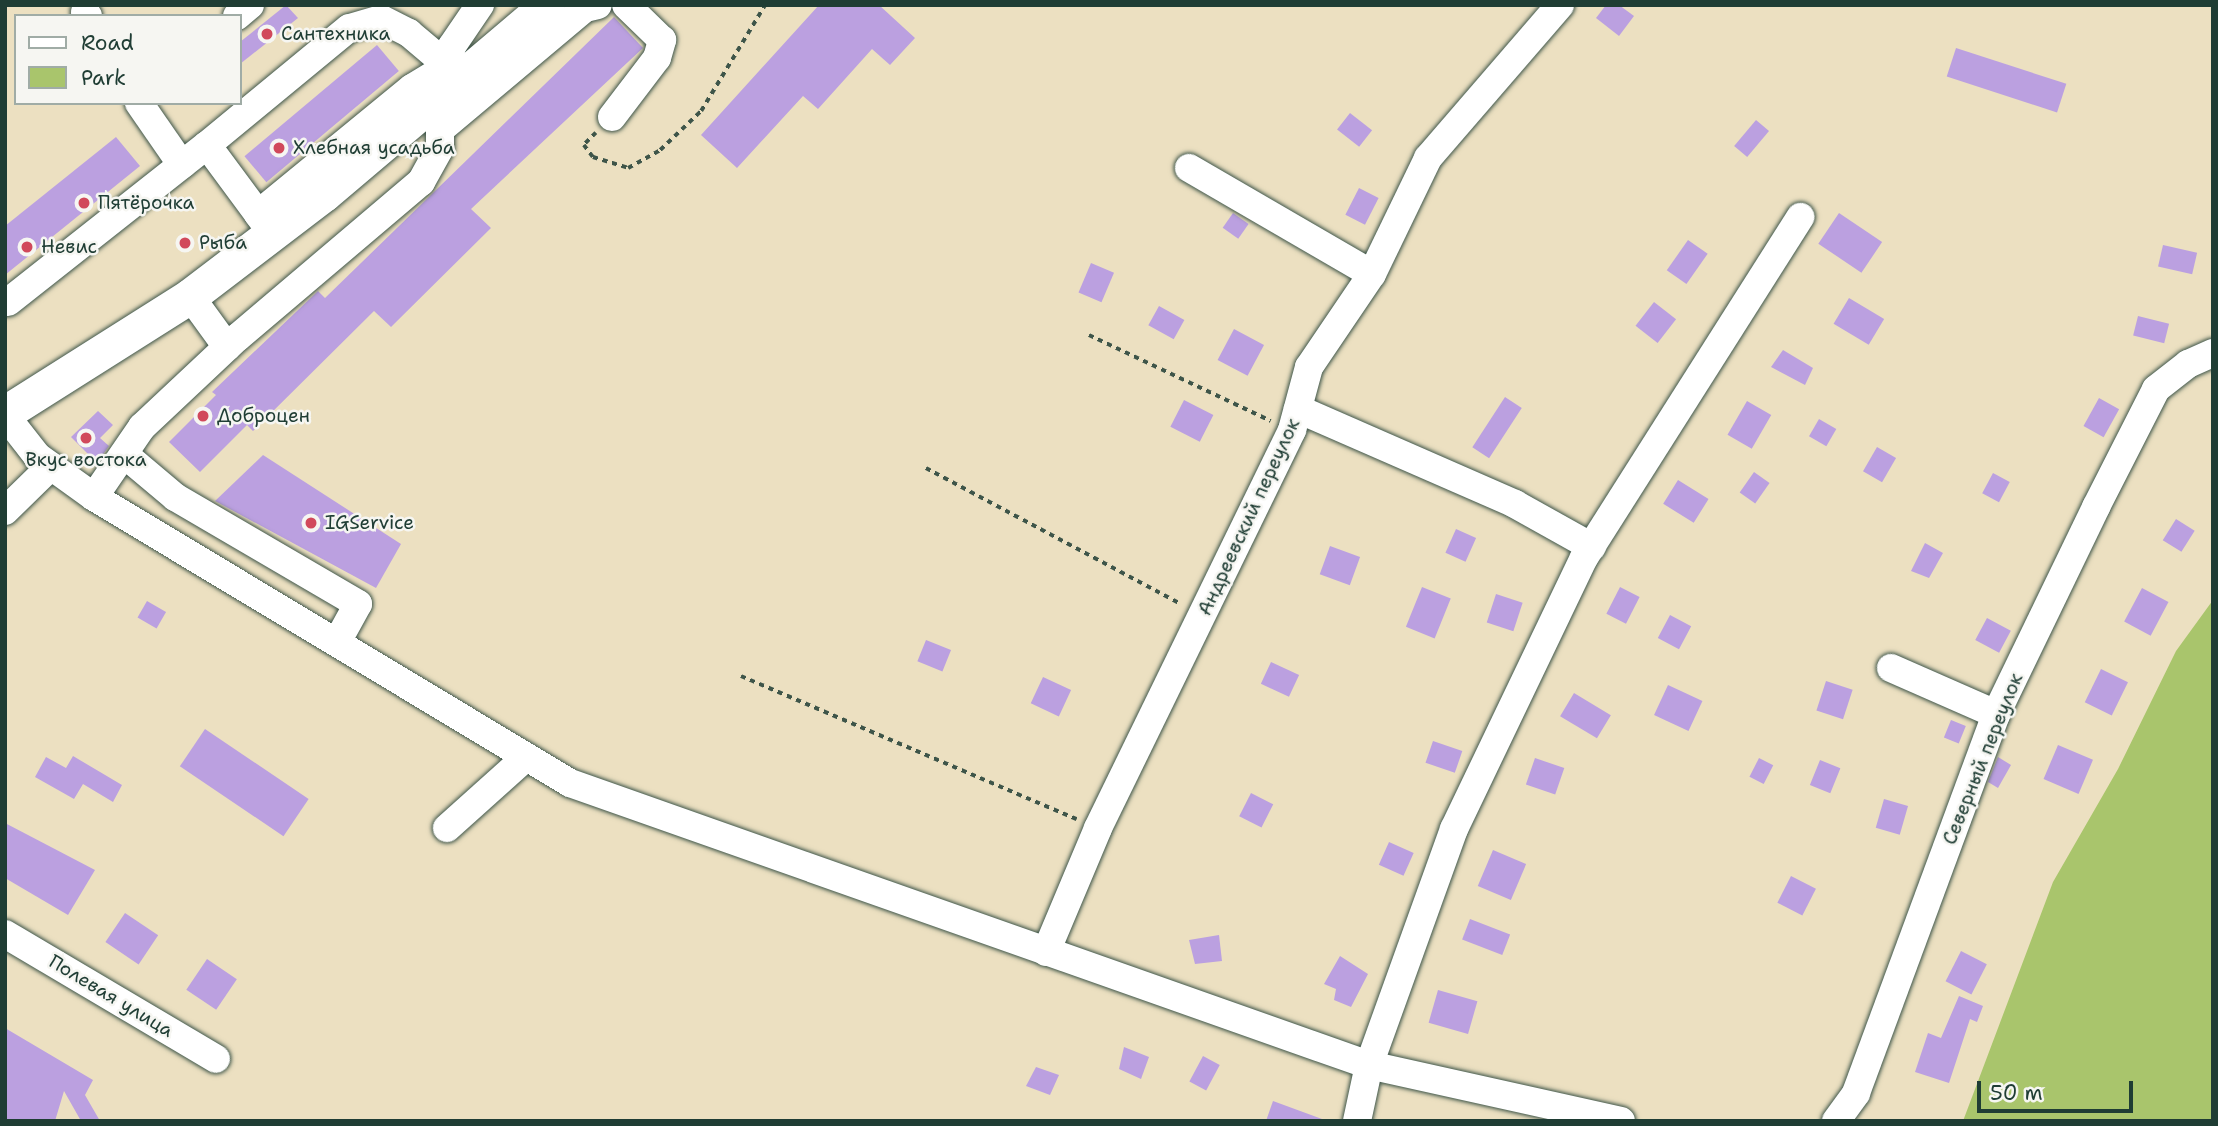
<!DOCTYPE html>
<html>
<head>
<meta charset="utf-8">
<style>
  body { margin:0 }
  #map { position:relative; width:2218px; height:1126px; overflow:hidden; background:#ece0c1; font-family:"Shantell Sans",sans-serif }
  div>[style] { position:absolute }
  .green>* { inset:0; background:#a9c56c }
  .building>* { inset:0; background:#bba0e0; transform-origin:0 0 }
  .path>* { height:3.5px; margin-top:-1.75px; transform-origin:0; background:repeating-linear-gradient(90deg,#3e5549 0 5px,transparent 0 10px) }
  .roads { filter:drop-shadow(0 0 2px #3e5549) drop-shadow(0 0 2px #3e5549) }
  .minor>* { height:28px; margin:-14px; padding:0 14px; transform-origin:14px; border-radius:14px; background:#fff }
  .major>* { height:35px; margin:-17.5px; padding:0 17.5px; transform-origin:17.5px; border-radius:17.5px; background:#fff }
  .dots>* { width:19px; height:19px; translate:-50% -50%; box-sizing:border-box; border:4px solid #f6f6f2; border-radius:50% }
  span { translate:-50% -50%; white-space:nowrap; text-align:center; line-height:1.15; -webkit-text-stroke:5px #f6f6f2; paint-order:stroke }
  .poi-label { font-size:19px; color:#1f3d34 }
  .left { translate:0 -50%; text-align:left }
  .street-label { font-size:19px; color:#1f3d34 }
  .frame { position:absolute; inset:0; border:7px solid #1f3d34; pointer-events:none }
  .legend { position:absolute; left:14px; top:14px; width:228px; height:91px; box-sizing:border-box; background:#f6f6f2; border:2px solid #a0aca6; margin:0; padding:9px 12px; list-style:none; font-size:21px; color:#1f3d34 }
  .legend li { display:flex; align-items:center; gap:14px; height:35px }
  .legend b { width:35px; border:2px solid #a0aca6 }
  .scale { position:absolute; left:1977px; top:1081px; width:156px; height:32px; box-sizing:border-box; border:4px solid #1f3d34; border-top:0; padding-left:9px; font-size:21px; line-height:24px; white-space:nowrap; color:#1f3d34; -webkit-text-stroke:5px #f6f6f2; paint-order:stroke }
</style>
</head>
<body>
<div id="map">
  <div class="green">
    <div style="clip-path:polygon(2213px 600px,2213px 1121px,1963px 1121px,2053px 882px,2118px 769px,2176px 651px)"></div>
  </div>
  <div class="building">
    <div style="clip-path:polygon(286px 5px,298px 18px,240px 64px,240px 42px)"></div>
    <div style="clip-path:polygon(819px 5px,879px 5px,915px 38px,890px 65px,872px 49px,818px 109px,803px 96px,737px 168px,701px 135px)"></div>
    <div style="clip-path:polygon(1606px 5px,1619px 5px,1634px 16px,1619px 36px,1596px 18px)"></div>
    <div style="clip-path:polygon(614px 17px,643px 48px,471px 209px,491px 228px,391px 327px,374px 311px,253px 431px,247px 425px,200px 472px,169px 442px,216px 395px,212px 392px,318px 291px,325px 298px)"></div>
    <div style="left:377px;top:45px;width:34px;height:173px;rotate:50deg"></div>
    <div style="left:1956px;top:48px;width:116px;height:30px;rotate:18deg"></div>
    <div style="left:1350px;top:113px;width:28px;height:21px;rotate:38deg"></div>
    <div style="left:1756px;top:120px;width:17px;height:34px;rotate:40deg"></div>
    <div style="clip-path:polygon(116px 137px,140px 166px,5px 275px,5px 226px)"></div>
    <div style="left:1359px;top:188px;width:22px;height:30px;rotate:27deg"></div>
    <div style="left:1233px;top:213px;width:19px;height:18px;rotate:35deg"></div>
    <div style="left:1839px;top:213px;width:52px;height:37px;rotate:34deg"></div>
    <div style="left:1688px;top:240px;width:24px;height:37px;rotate:35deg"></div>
    <div style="left:2163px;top:245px;width:35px;height:22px;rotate:13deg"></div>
    <div style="left:1091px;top:263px;width:25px;height:32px;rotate:23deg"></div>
    <div style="left:1849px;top:298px;width:41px;height:30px;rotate:31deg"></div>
    <div style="left:1654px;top:302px;width:28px;height:30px;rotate:38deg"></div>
    <div style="left:1159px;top:306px;width:29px;height:22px;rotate:29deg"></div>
    <div style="left:2138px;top:316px;width:32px;height:20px;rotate:14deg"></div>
    <div style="left:1234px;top:329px;width:34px;height:35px;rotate:28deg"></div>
    <div style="clip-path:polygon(1783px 350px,1813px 368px,1805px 385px,1771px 367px)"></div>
    <div style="left:1505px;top:397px;width:20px;height:60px;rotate:33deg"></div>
    <div style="left:2099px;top:398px;width:23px;height:32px;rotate:29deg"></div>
    <div style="left:1184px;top:400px;width:33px;height:30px;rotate:27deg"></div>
    <div style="left:1747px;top:401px;width:28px;height:39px;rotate:30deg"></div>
    <div style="clip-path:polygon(98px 411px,113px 425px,100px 438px,109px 446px,97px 463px,71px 437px)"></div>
    <div style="left:1819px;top:419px;width:20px;height:20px;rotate:30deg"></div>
    <div style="left:1877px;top:447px;width:22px;height:28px;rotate:30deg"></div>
    <div style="clip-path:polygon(263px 455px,401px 544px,376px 588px,215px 501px)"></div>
    <div style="left:1754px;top:472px;width:19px;height:25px;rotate:35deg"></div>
    <div style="left:1993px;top:473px;width:19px;height:23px;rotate:28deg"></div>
    <div style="left:1678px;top:480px;width:36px;height:28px;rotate:32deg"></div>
    <div style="left:2176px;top:519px;width:22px;height:25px;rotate:32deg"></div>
    <div style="left:1456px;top:529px;width:22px;height:26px;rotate:24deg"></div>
    <div style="clip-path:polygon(1925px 543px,1943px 553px,1929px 578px,1911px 571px)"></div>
    <div style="left:1330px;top:546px;width:32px;height:30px;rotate:20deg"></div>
    <div style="left:1422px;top:587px;width:31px;height:43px;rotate:22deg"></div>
    <div style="left:1620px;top:587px;width:22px;height:30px;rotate:27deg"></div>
    <div style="left:2142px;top:588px;width:30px;height:38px;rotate:28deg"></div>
    <div style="left:1496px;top:594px;width:28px;height:30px;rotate:18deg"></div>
    <div style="left:147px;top:601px;width:22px;height:19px;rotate:30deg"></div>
    <div style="left:1670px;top:615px;width:24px;height:26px;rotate:28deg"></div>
    <div style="left:1987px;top:618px;width:27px;height:25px;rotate:28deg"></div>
    <div style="left:926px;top:640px;width:27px;height:23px;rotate:22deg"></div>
    <div style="left:1271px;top:662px;width:31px;height:24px;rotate:25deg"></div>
    <div style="left:2101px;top:669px;width:30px;height:37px;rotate:26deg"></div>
    <div style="left:1043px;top:677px;width:31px;height:29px;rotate:25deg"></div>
    <div style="left:1826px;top:681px;width:28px;height:31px;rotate:18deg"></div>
    <div style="left:1668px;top:685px;width:38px;height:33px;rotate:25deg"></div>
    <div style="left:1574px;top:693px;width:43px;height:27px;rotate:31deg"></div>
    <div style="left:1951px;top:720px;width:16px;height:19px;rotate:22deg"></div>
    <div style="left:205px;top:729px;width:125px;height:45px;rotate:34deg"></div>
    <div style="left:1433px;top:741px;width:31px;height:23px;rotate:19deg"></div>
    <div style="left:2058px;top:745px;width:38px;height:37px;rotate:23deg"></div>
    <div style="clip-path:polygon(73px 756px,122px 785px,113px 802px,83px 784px,74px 799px,35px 777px,46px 757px,66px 768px)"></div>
    <div style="clip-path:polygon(1998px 757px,2011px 765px,1998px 788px,1988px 782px)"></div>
    <div style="left:1535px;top:758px;width:31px;height:28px;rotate:19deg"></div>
    <div style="left:1759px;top:758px;width:16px;height:21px;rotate:27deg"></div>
    <div style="left:1820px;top:760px;width:22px;height:27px;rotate:22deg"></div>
    <div style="left:1251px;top:793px;width:25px;height:26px;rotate:27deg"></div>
    <div style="left:1884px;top:799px;width:25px;height:30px;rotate:16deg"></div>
    <div style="clip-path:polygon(5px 823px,95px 870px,68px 915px,5px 878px)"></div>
    <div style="left:1389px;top:842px;width:27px;height:25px;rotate:24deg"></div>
    <div style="left:1493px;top:850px;width:36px;height:39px;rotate:23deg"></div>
    <div style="left:1791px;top:876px;width:28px;height:30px;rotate:27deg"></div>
    <div style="left:125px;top:913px;width:40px;height:35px;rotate:34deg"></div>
    <div style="left:1470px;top:919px;width:43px;height:22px;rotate:21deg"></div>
    <div style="clip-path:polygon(1219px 935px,1222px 961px,1195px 964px,1189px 940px)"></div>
    <div style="left:1961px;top:951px;width:29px;height:34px;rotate:27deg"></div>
    <div style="clip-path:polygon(1340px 956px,1368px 974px,1351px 1007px,1334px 1000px,1336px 989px,1324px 984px)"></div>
    <div style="left:207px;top:959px;width:36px;height:37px;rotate:34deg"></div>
    <div style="left:1438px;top:990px;width:41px;height:34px;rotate:16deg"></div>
    <div style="clip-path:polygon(1959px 996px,1983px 1006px,1977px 1022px,1970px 1019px,1949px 1083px,1915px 1072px,1928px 1033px,1941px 1038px)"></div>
    <div style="clip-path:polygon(5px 1028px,93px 1080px,85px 1095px,100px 1121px,81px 1121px,64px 1091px,55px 1121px,5px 1121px)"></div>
    <div style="clip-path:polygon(1124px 1047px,1149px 1057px,1141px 1079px,1119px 1069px)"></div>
    <div style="left:1203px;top:1056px;width:19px;height:29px;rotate:28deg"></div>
    <div style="clip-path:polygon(1036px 1067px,1059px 1075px,1050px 1095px,1026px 1086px)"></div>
    <div style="clip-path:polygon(1273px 1101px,1322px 1119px,1322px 1121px,1266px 1121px)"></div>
  </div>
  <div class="path">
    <div style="left:596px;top:133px;width:17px;rotate:135deg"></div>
    <div style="left:584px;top:145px;width:15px;rotate:53deg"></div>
    <div style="left:593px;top:157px;width:37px;rotate:17deg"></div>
    <div style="left:628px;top:168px;width:37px;rotate:-29deg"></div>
    <div style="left:660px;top:150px;width:57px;rotate:-43.6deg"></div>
    <div style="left:701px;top:111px;width:124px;rotate:-58.9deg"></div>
    <div style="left:1089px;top:335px;width:201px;rotate:25.3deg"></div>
    <div style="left:926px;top:468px;width:289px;rotate:28.1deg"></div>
    <div style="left:741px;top:676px;width:365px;rotate:23.1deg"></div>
  </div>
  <div class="roads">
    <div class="minor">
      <div style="left:85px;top:12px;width:5px;rotate:53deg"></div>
      <div style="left:237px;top:16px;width:17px;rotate:-40deg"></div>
      <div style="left:139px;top:103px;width:75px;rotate:55.3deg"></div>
      <div style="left:612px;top:117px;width:74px;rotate:-52.7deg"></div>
      <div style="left:657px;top:58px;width:19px;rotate:-74deg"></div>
      <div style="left:662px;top:40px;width:50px;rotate:-135.8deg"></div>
      <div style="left:442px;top:128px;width:187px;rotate:-40deg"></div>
      <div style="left:585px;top:8px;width:13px;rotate:-13deg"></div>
      <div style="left:1189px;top:168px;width:211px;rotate:30.1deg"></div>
      <div style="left:258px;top:214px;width:199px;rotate:-39.3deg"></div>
      <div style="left:412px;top:88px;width:42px;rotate:-31.4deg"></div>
      <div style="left:448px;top:66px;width:51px;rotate:-139.8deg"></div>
      <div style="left:409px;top:33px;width:31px;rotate:-153deg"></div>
      <div style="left:381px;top:19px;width:33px;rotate:164deg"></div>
      <div style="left:349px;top:28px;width:184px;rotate:140.5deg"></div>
      <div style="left:207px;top:145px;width:86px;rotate:53.5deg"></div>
      <div style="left:258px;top:214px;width:24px;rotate:54deg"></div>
      <div style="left:190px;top:296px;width:63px;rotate:54deg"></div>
      <div style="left:8px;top:302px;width:253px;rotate:-38.3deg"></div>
      <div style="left:1298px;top:409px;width:237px;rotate:23.6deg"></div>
      <div style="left:1515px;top:504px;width:88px;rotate:29.2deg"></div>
      <div style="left:5px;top:415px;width:52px;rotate:52deg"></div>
      <div style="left:37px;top:456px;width:70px;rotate:35.7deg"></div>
      <div style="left:94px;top:497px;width:555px;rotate:31deg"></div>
      <div style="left:570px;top:783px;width:847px;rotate:19.44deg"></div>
      <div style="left:1369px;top:1065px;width:258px;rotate:12.5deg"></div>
      <div style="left:124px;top:454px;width:67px;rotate:40.1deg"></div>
      <div style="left:175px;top:497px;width:212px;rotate:30.3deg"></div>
      <div style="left:358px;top:604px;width:43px;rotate:118.9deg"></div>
      <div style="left:94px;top:497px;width:85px;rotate:-55.6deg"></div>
      <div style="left:142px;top:427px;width:132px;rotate:-43.2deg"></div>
      <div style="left:238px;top:337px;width:240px;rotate:-40.3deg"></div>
      <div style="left:421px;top:182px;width:39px;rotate:-61deg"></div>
      <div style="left:440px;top:148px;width:19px;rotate:-90deg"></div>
      <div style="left:440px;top:129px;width:53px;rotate:-68.8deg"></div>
      <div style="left:459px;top:80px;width:18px;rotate:-128deg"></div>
      <div style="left:448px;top:66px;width:20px;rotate:-79deg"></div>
      <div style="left:452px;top:46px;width:50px;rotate:-55.7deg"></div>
      <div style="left:5px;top:511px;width:64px;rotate:-44.4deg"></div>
      <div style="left:1891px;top:668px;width:115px;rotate:23.7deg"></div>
      <div style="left:447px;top:828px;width:106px;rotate:-41.9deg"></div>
      <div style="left:5px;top:934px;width:245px;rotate:30.6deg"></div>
      <div style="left:1046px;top:952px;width:134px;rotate:-67.2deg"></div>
      <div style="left:1098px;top:828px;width:443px;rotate:-64deg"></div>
      <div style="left:1292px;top:430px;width:65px;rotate:-74.9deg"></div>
      <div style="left:1309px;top:367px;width:112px;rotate:-55.9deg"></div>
      <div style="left:1372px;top:274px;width:129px;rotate:-64.2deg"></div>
      <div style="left:1428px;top:158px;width:202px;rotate:-49.2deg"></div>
      <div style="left:1357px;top:1121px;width:57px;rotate:-77.9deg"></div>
      <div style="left:1369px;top:1065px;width:251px;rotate:-70.2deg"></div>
      <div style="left:1454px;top:829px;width:301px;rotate:-64.4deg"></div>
      <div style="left:1584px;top:558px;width:404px;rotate:-57.6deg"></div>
      <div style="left:1836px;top:1121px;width:34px;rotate:-54deg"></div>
      <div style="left:1856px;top:1093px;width:404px;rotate:-69.7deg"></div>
      <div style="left:1996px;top:714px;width:230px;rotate:-64.2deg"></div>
      <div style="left:2096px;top:507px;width:132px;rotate:-63deg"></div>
      <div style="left:2156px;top:389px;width:41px;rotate:-38deg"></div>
      <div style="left:2188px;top:364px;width:27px;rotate:-24deg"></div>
    </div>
    <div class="major">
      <div style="left:5px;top:413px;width:219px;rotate:-32.3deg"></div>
      <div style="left:190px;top:296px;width:168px;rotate:-37.3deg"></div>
      <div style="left:324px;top:194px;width:292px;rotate:-40.3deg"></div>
    </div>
  </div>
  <div class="dots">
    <div style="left:267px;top:34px;background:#d1495b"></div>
    <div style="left:279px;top:148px;background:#d1495b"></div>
    <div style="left:84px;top:203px;background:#d1495b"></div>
    <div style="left:185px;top:243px;background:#d1495b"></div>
    <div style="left:27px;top:247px;background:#d1495b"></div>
    <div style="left:203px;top:416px;background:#d1495b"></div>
    <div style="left:86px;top:438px;background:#d1495b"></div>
    <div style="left:311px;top:523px;background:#d1495b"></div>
  </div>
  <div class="poi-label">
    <span class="left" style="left:281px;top:34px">Сантехника</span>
    <span class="left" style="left:293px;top:148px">Хлебная усадьба</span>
    <span class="left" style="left:98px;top:203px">Пятёрочка</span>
    <span class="left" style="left:199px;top:243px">Рыба</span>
    <span class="left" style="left:41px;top:247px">Невис</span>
    <span class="left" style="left:217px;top:416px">Доброцен</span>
    <span style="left:86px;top:460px">Вкус востока</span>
    <span class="left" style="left:325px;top:523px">IGService</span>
  </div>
  <div class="street-label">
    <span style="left:1249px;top:517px;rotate:-65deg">Андреевский переулок</span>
    <span style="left:1983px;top:759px;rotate:-68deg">Северный переулок</span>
    <span style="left:111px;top:996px;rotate:31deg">Полевая улица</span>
  </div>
  <div class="frame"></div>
  <ul class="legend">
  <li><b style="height:9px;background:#fff"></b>Road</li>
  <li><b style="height:19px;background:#a9c56c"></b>Park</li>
  </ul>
  <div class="scale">50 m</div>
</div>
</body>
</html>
